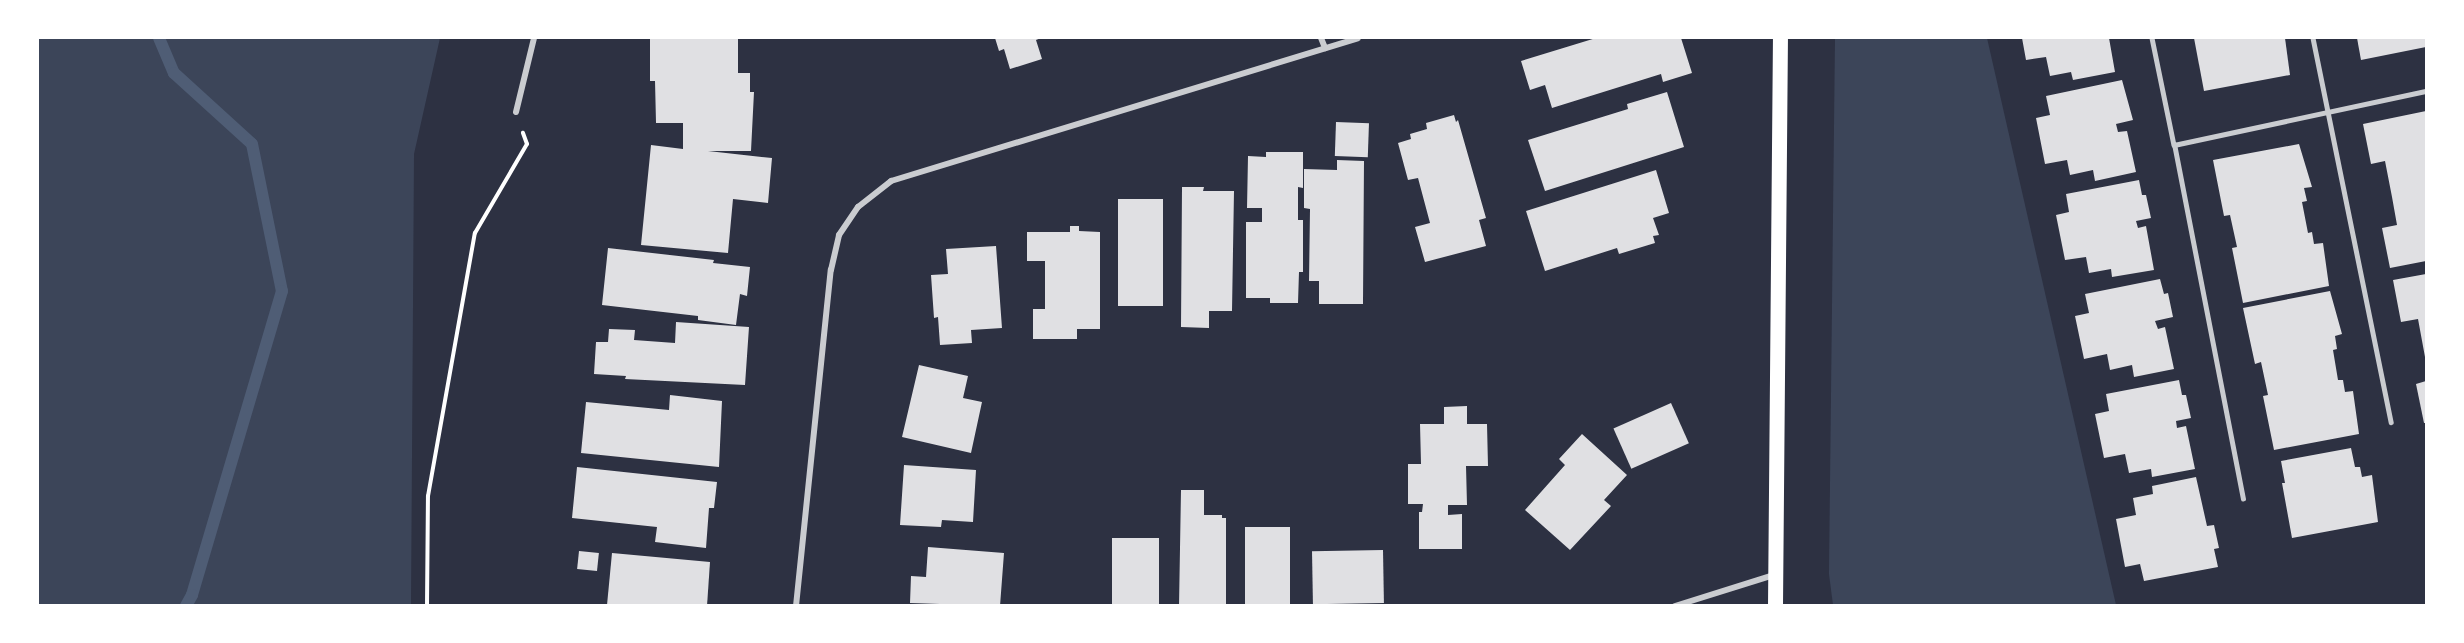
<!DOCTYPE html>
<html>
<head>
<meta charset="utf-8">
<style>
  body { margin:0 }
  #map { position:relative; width:2464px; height:643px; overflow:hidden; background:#2d3142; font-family:Mulish,sans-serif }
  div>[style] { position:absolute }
  .green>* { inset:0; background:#3c4559 }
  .stream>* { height:12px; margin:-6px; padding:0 6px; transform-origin:6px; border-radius:6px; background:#4f5d75 }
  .building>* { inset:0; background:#e0e0e3; transform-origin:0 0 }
  .path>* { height:4px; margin:-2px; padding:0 2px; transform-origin:2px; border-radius:2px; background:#fff }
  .service>* { height:4.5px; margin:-2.25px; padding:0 2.25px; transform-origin:2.25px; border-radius:2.25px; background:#caccd0 }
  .minor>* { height:6px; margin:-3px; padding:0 3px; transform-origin:3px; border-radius:3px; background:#caccd0 }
  .primary>* { height:15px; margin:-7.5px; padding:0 7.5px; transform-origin:7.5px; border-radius:7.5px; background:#fff }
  span { translate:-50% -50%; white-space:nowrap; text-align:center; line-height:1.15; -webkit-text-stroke:6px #fff; paint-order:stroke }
  .frame { position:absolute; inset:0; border:39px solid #fff; pointer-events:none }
</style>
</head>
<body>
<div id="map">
  <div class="green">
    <div style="clip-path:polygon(38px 38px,440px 38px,414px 154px,411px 605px,38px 605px)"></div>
    <div style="clip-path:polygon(1835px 38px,1987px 38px,2116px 605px,1833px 605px,1829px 574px)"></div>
  </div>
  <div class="stream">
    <div style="left:159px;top:38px;width:38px;rotate:67deg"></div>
    <div style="left:174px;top:73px;width:105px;rotate:42.3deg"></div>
    <div style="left:252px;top:144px;width:150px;rotate:78.5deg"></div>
    <div style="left:282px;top:291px;width:317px;rotate:106.5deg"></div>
    <div style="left:192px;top:595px;width:13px;rotate:119deg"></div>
  </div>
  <div class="building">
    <div style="clip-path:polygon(650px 38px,738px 38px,738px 73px,750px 73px,750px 92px,754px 92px,751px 151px,708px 151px,772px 158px,768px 203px,733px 199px,728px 253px,641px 245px,651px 145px,683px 149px,683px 123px,656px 123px,655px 81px,650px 81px)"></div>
    <div style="clip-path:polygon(995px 38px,1041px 38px,1036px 40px,1042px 59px,1010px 69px,1004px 49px,999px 51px)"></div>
    <div style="clip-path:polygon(1596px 38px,1681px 38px,1692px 73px,1663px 82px,1661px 74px,1552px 108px,1545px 85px,1530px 90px,1521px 61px)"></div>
    <div style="clip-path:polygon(2022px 38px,2109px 38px,2115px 72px,2073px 80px,2071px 72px,2050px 76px,2046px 57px,2026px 60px)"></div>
    <div style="clip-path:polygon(2194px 38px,2285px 38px,2290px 75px,2204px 91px)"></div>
    <div style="clip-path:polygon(2357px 38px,2426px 38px,2426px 47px,2361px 60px)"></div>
    <div style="clip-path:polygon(2122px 80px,2133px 120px,2116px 124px,2118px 132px,2127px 131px,2136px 172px,2095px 181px,2093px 170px,2070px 175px,2067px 160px,2045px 164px,2036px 118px,2050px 115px,2046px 96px)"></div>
    <div style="clip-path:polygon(1667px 92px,1684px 147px,1545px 191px,1528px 140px,1628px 109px,1627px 104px)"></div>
    <div style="clip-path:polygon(2426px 111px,2426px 261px,2390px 268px,2382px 228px,2397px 225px,2392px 197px,2385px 161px,2371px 164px,2363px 124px)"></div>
    <div style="clip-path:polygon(1454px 115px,1456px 122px,1458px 120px,1486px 218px,1479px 220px,1486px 246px,1425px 262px,1415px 227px,1430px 223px,1418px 178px,1408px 180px,1398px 143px,1411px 139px,1410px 134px,1427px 129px,1426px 123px)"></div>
    <div style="left:1336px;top:122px;width:33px;height:34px;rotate:2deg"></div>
    <div style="clip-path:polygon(2299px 144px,2312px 187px,2304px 188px,2307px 201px,2302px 202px,2308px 233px,2312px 232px,2314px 244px,2323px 243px,2329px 286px,2243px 303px,2232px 248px,2237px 247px,2230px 215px,2224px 216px,2213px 160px)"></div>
    <div style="clip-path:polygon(1266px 152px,1303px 152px,1303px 188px,1298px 187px,1298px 220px,1303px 220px,1303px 272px,1299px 272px,1298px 303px,1270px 303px,1270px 298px,1246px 298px,1246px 222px,1262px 222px,1262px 208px,1247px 208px,1248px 156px,1266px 157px)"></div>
    <div style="clip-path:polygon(1337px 160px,1364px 161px,1363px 304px,1319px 304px,1319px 281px,1309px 281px,1310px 209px,1304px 208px,1304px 169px,1337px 170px)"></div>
    <div style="clip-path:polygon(1656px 170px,1669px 213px,1653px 218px,1659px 235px,1653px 236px,1655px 243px,1619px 254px,1617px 248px,1545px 271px,1526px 211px)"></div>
    <div style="clip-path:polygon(2139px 180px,2142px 195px,2146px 195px,2151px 218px,2136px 221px,2138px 228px,2146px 226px,2154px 270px,2112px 277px,2111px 269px,2089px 273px,2086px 257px,2065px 260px,2056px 215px,2069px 212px,2066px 194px)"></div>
    <div style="clip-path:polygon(1182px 187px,1204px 187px,1203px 191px,1234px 191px,1232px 311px,1209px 311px,1209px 328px,1181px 327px)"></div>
    <div style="left:1118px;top:199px;width:45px;height:107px"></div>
    <div style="clip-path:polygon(1070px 226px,1079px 226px,1079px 231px,1100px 232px,1100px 329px,1077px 329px,1077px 339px,1033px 339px,1033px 309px,1045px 309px,1045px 261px,1027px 261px,1027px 232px,1070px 232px)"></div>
    <div style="clip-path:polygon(996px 246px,1002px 328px,971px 330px,972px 343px,940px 345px,938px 317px,934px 318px,931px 275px,948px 274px,946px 249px)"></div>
    <div style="clip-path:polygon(608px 248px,714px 260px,713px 263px,750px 267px,747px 296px,740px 294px,736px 325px,698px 320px,698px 316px,602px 305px)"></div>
    <div style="clip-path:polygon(2426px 274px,2426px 357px,2425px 357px,2418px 319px,2401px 322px,2393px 280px)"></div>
    <div style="clip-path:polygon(2160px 279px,2164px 294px,2168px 293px,2173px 317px,2155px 321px,2158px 329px,2165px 327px,2174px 369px,2134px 377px,2132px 365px,2110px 370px,2107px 354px,2084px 359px,2075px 316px,2089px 313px,2085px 294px)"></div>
    <div style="clip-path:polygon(2330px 291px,2342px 334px,2335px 336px,2337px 349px,2333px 350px,2338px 380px,2343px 380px,2345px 392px,2353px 391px,2359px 434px,2274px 450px,2263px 396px,2268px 395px,2261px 362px,2255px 364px,2243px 308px)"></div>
    <div style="clip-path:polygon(676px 322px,749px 327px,745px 385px,625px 379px,626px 376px,594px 374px,596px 342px,608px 342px,609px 329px,635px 330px,634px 340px,675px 343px)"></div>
    <div style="clip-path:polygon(919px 365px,968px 376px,963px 398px,982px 402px,971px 453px,902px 437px)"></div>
    <div style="clip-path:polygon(2179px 380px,2182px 395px,2186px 395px,2191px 418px,2176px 421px,2177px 428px,2186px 426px,2195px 469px,2152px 477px,2151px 469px,2129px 473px,2125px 454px,2104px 458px,2095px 414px,2109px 411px,2106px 394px)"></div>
    <div style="clip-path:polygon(2426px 381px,2426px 423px,2424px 423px,2416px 384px)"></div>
    <div style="clip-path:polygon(670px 395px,722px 401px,719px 467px,581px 453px,586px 402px,669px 410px)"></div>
    <div style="left:1671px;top:403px;width:44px;height:63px;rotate:66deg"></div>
    <div style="clip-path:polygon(1467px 406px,1467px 424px,1487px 424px,1488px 466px,1466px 466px,1467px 505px,1448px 505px,1448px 515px,1462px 514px,1462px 549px,1419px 549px,1419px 512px,1422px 512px,1423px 504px,1408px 504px,1408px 464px,1421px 464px,1420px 424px,1444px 424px,1444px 407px)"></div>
    <div style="clip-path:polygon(1582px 434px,1627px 475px,1604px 500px,1611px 506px,1570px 550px,1525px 510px,1565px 465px,1559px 459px)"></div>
    <div style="clip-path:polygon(2351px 448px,2355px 467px,2360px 467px,2362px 477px,2372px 475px,2378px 522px,2292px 538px,2282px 483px,2285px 483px,2281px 461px)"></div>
    <div style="clip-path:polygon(904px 465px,976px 470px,973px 522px,942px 520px,941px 527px,900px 525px)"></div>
    <div style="clip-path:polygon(577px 467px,717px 482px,714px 508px,709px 508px,706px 548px,655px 542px,657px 527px,572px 518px)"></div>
    <div style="clip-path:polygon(2196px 477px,2207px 526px,2214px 525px,2219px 548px,2214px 549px,2218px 567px,2144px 581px,2140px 564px,2125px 567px,2116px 519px,2136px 515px,2133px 498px,2153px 494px,2152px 486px)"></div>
    <div style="clip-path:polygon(1181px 490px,1204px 490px,1204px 515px,1222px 515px,1222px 518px,1226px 518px,1226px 606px,1179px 606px)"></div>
    <div style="left:1245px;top:527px;width:45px;height:79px"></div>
    <div style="left:1112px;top:538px;width:47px;height:68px"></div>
    <div style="clip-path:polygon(928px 547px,1004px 553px,1000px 606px,910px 603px,911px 576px,926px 577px)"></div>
    <div style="left:1383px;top:550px;width:53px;height:71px;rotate:89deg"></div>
    <div style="left:579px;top:551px;width:20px;height:18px;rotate:6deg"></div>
    <div style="clip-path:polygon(612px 553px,710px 562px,707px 606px,607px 605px)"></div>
  </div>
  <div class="path">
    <div style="left:427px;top:606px;width:110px;rotate:-89.5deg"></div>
    <div style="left:428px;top:496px;width:267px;rotate:-79.9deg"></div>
    <div style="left:475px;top:233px;width:103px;rotate:-59.7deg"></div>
    <div style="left:527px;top:144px;width:12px;rotate:-110deg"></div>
  </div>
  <div class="service">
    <div style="left:2152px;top:38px;width:109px;rotate:78.4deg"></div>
    <div style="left:2313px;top:38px;width:392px;rotate:78.5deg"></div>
    <div style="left:2243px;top:499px;width:361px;rotate:-101deg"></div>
    <div style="left:2174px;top:145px;width:258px;rotate:-12.1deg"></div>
  </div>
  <div class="minor">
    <div style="left:1321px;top:38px;width:11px;rotate:68deg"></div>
    <div style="left:516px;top:112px;width:76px;rotate:-76.3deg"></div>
    <div style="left:796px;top:606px;width:338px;rotate:-84.1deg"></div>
    <div style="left:831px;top:270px;width:36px;rotate:-77deg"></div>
    <div style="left:839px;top:235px;width:34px;rotate:-56deg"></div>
    <div style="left:858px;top:207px;width:42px;rotate:-38.2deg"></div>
    <div style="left:891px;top:181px;width:488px;rotate:-17deg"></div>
    <div style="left:1675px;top:606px;width:104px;rotate:-17.4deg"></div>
  </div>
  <div class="primary">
    <div style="left:1775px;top:606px;width:568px;rotate:-89.5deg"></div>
  </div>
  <div class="frame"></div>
</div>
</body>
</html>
